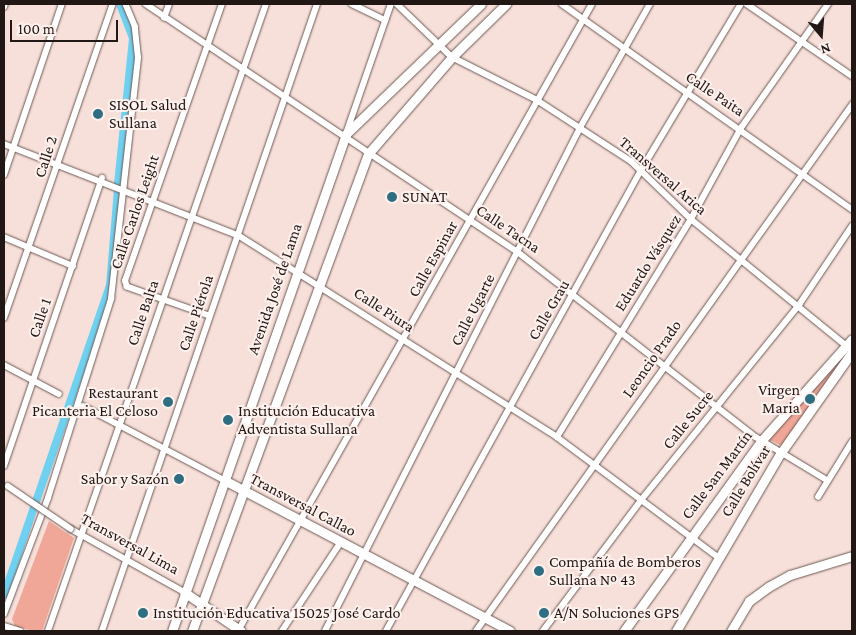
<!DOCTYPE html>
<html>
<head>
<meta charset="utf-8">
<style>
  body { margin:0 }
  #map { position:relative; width:856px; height:635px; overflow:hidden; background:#f8e0da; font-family:"Crimson Pro",serif }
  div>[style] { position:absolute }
  .green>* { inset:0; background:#f0a797 }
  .canal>* { height:8px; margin:-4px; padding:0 4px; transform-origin:4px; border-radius:4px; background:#70d0ef }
  .roads { filter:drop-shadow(0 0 1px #6c5853) drop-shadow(0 0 1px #6c5853) }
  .street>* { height:5.5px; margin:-2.75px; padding:0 2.75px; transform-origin:2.75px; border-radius:2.75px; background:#fff }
  .secondary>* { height:9px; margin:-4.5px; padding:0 4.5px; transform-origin:4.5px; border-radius:4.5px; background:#fff }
  .bridges { filter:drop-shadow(0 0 1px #6c5853) drop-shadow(0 0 1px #6c5853) }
  .street-bridge>* { height:5.5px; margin:-2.75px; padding:0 2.75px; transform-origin:2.75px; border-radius:2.75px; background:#fff }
  .dots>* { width:14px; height:14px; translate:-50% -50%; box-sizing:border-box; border:2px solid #fef0ec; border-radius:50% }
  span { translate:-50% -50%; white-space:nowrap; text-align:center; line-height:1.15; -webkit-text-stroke:4px #fef0ec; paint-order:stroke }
  .street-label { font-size:16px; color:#211816 }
  .poi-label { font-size:16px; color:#211816 }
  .left { translate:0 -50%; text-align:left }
  .right { translate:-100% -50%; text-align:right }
  .frame { position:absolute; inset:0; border:5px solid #211816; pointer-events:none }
  .north { position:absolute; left:796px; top:10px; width:50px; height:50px; -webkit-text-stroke:4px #fef0ec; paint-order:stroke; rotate:162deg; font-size:14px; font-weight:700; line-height:20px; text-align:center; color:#211816 }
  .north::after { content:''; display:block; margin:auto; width:18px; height:22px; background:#211816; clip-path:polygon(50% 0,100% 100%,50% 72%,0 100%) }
  .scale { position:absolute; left:10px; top:20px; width:108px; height:22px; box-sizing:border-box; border:2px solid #211816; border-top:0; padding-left:6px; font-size:15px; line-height:18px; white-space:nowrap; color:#211816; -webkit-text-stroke:4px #fef0ec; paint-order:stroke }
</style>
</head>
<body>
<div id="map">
  <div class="green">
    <div style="clip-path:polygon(842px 356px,846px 359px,782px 446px,766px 438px)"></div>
    <div style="clip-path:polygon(49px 521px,74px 538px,42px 631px,32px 631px,15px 626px,12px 619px)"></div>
  </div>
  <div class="canal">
    <div style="left:118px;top:184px;width:147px;rotate:-84.1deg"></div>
    <div style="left:133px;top:38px;width:36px;rotate:-111deg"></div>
    <div style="left:4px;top:595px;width:327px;rotate:-71.1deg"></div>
    <div style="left:110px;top:286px;width:98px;rotate:-85.3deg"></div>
  </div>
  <div class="roads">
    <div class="street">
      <div style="left:146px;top:4px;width:447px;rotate:33.7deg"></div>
      <div style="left:518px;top:252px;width:301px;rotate:37.9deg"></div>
      <div style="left:756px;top:437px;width:83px;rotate:31.2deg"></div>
      <div style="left:352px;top:4px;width:37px;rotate:26deg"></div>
      <div style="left:397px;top:4px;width:76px;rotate:43.9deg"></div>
      <div style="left:452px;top:57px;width:95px;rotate:26.8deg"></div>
      <div style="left:537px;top:100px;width:112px;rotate:33deg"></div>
      <div style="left:631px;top:161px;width:83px;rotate:44deg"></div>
      <div style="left:691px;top:219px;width:204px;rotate:39.2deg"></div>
      <div style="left:562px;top:4px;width:355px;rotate:35.3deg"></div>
      <div style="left:747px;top:4px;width:127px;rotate:34.4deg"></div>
      <div style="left:4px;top:7px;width:3px;rotate:-72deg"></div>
      <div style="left:164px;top:18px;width:15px;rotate:-70deg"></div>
      <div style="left:347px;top:131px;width:134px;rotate:-70.9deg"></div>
      <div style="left:4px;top:144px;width:251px;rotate:21.3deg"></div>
      <div style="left:238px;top:235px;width:378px;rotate:32.3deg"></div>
      <div style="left:557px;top:437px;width:201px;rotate:36.7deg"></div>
      <div style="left:4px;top:175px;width:181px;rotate:-71.3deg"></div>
      <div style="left:4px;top:237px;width:75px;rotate:22.8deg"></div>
      <div style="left:209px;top:316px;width:87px;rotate:-160.5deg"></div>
      <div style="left:127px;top:287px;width:6px;rotate:-108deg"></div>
      <div style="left:125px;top:281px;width:293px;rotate:-70.7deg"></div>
      <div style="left:4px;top:318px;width:332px;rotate:-70.9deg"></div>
      <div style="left:4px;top:365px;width:62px;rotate:27.8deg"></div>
      <div style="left:83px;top:406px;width:159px;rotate:27.7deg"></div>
      <div style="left:557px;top:437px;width:256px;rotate:-58.4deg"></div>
      <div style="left:691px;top:219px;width:104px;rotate:-61.2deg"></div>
      <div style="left:741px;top:128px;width:151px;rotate:-54.9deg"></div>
      <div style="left:4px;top:466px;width:304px;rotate:-71.2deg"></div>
      <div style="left:818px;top:497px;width:65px;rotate:-58.3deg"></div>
      <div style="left:71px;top:529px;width:129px;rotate:29.1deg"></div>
      <div style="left:4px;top:614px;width:124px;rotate:-69.2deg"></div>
      <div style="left:48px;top:498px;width:209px;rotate:-72.4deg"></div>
      <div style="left:111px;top:299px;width:243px;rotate:-83.6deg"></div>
      <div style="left:138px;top:58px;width:31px;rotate:-96deg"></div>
      <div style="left:135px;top:27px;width:25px;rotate:-113deg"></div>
      <div style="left:4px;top:626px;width:17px;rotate:17deg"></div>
      <div style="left:48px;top:631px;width:664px;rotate:-70.83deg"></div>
      <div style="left:102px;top:631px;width:663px;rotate:-71.07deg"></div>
      <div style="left:238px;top:631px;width:720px;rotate:-60.55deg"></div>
      <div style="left:282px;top:631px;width:107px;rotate:-56.5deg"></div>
      <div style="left:325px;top:631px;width:566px;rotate:-63.12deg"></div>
      <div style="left:581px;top:126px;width:140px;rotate:-60.5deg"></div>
      <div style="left:386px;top:631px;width:525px;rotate:-61.04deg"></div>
      <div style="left:640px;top:172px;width:196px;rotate:-59deg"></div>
      <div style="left:476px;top:631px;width:647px;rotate:-54.44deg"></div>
      <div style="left:543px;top:631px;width:165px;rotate:-53.1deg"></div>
      <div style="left:642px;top:499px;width:250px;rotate:-51deg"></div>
      <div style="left:799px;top:305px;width:95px;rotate:-56.1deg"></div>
    </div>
    <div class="secondary">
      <div style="left:224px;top:480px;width:323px;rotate:27.8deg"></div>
      <div style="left:184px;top:592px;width:69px;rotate:34.4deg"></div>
      <div style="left:172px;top:631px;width:527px;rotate:-70.7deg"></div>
      <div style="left:346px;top:134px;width:187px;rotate:-43.9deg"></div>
      <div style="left:192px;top:631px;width:508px;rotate:-69.75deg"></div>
      <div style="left:368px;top:154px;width:128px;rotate:-49.1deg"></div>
      <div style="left:452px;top:57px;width:76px;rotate:-44.5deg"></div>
      <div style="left:624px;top:631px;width:236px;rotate:-54.2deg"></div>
      <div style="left:762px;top:440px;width:135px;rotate:-48.3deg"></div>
      <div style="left:676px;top:631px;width:205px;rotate:-59.6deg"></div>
      <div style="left:780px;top:454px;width:125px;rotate:-54.8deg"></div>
      <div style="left:731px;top:631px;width:35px;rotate:-59deg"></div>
      <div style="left:749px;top:601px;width:24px;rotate:-36deg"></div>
      <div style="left:768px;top:587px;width:25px;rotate:-29deg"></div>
      <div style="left:790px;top:575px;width:65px;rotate:-17deg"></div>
    </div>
  </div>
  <div class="bridges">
    <div class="street-bridge">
      <div style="left:8px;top:486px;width:76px;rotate:34.3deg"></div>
    </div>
  </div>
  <div class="dots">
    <div style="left:98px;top:114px;background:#2e6e82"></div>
    <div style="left:392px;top:197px;background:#2e6e82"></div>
    <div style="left:810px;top:399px;background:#2e6e82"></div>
    <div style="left:168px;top:402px;background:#2e6e82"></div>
    <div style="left:228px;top:420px;background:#2e6e82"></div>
    <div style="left:179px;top:479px;background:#2e6e82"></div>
    <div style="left:539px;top:571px;background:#2e6e82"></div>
    <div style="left:143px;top:613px;background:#2e6e82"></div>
    <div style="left:544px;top:613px;background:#2e6e82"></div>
  </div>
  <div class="street-label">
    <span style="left:715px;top:94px;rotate:34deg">Calle Paita</span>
    <span style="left:46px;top:157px;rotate:-72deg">Calle 2</span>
    <span style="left:663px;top:176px;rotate:41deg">Transversal Arica</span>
    <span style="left:135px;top:212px;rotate:-71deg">Calle Carlos Leight</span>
    <span style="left:508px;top:229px;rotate:34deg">Calle Tacna</span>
    <span style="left:433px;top:259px;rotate:-61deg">Calle Espinar</span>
    <span style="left:648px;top:263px;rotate:-58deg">Eduardo Vásquez</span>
    <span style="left:275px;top:289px;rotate:-71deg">Avenida José de Lama</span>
    <span style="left:384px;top:310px;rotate:33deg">Calle Piura</span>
    <span style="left:473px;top:310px;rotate:-63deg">Calle Ugarte</span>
    <span style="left:549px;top:310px;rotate:-60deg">Calle Grau</span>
    <span style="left:143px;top:313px;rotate:-71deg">Calle Balta</span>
    <span style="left:196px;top:313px;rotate:-71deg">Calle Piérola</span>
    <span style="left:40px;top:318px;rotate:-71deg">Calle 1</span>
    <span style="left:652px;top:359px;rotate:-55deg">Leoncio Prado</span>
    <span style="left:688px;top:420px;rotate:-51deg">Calle Sucre</span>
    <span style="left:717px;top:475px;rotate:-53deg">Calle San Martín</span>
    <span style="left:746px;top:481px;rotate:-59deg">Calle Bolívar</span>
    <span style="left:303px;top:505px;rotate:28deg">Transversal Callao</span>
    <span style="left:130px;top:544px;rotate:29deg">Transversal Lima</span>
  </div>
  <div class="poi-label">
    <span class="left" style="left:109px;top:114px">SISOL Salud<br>Sullana</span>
    <span class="left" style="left:402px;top:197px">SUNAT</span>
    <span class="right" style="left:800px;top:399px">Virgen<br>Maria</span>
    <span class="right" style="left:158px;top:402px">Restaurant<br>Picanteria El Celoso</span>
    <span class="left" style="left:238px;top:420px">Institución Educativa<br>Adventista Sullana</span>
    <span class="right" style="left:169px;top:479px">Sabor y Sazón</span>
    <span class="left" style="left:549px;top:571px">Compañía de Bomberos<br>Sullana Nº 43</span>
    <span class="left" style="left:153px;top:613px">Institución Educativa 15025 José Cardo</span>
    <span class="left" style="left:554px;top:613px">A/N Soluciones GPS</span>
  </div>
  <div class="frame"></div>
  <div class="north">N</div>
  <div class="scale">100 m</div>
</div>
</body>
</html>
